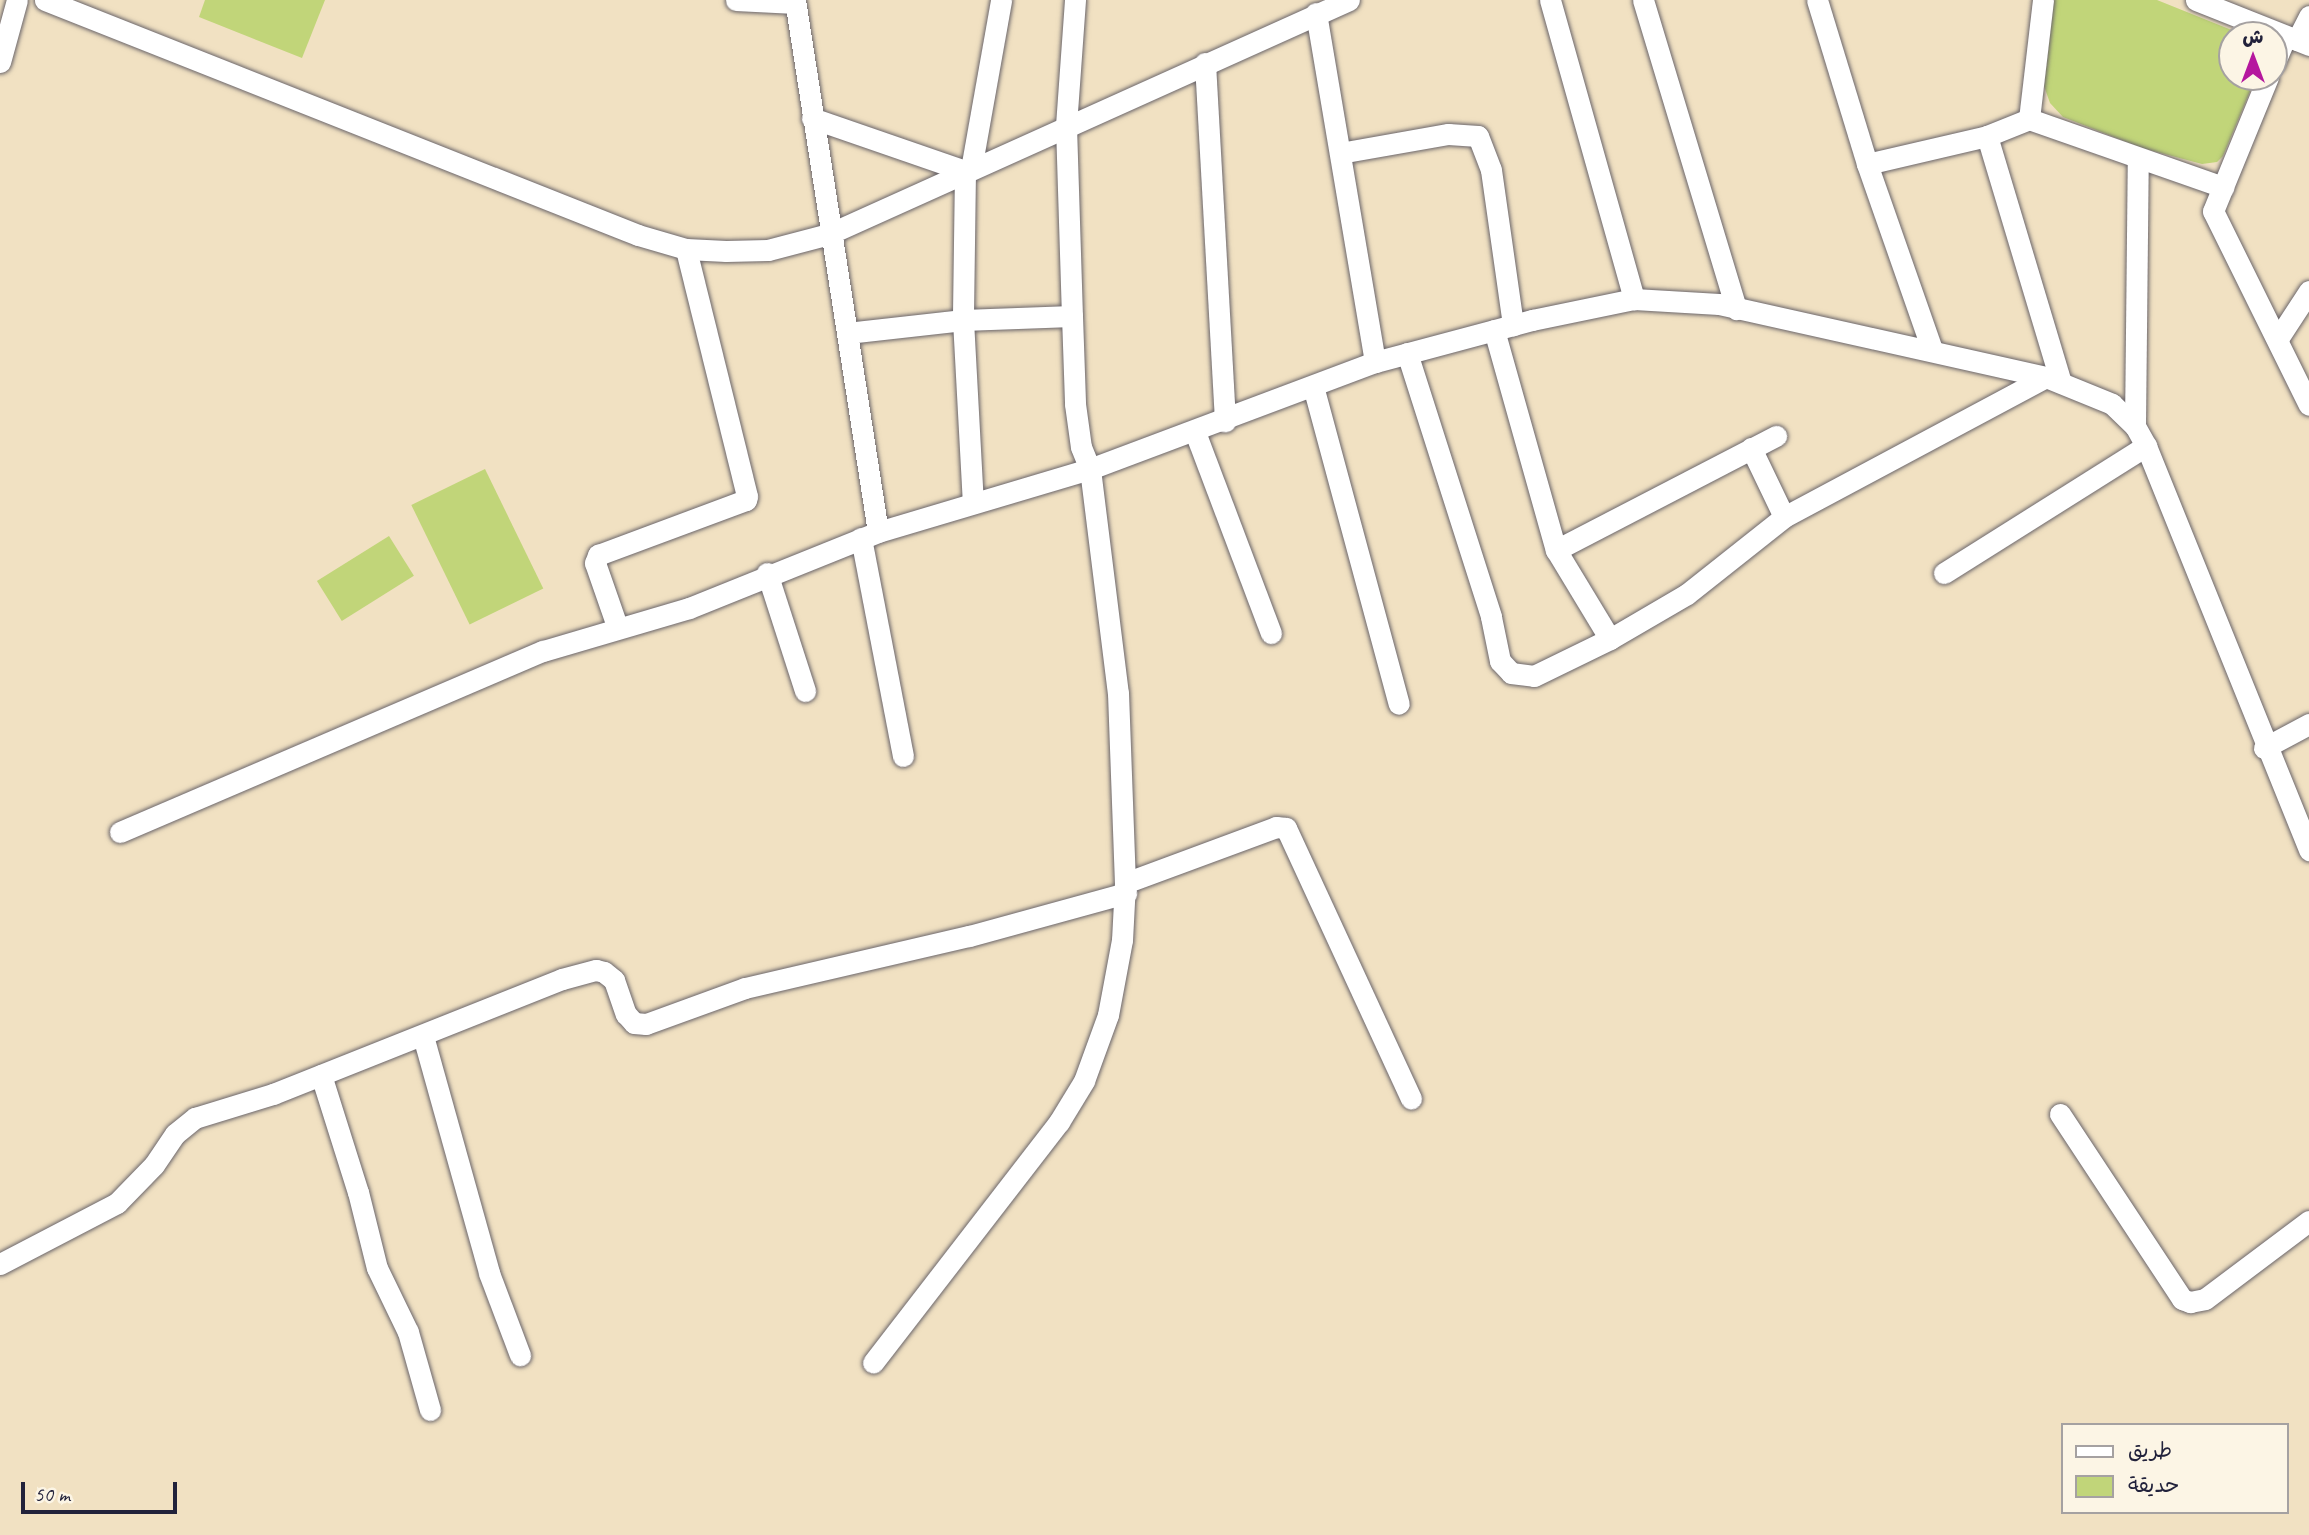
<!DOCTYPE html>
<html>
<head>
<meta charset="utf-8">
<style>
  body { margin:0 }
  #map { position:relative; width:2309px; height:1535px; overflow:hidden; background:#f1e1c2; font-family:Caveat,"Playpen Sans Arabic",sans-serif }
  div>[style] { position:absolute }
  .green>* { inset:0; background:#c1d579; transform-origin:0 0 }
  .roads { filter:drop-shadow(0 0 2px #6a656a) drop-shadow(0 0 2px #6a656a) }
  .minor>* { height:21px; margin:-10.5px; padding:0 10.5px; transform-origin:10.5px; border-radius:10.5px; background:#fff }
  span { translate:-50% -50%; white-space:nowrap; text-align:center; line-height:1.15; -webkit-text-stroke:6px #fcf5e5; paint-order:stroke }
  .legend { position:absolute; left:2061px; top:1423px; width:228px; height:91px; box-sizing:border-box; background:#fcf5e5; border:2px solid #a5a1a1; margin:0; padding:9px 12px; list-style:none; font-size:21px; color:#22223b }
  .legend li { display:flex; align-items:center; gap:14px; height:35px }
  .legend b { width:35px; border:2px solid #a5a1a1 }
  .north { position:absolute; left:2218px; top:21px; width:70px; height:70px; box-sizing:border-box; background:#fcf5e5; border:2px solid #a5a1a1; border-radius:50%; rotate:0deg; font-size:19px; font-weight:700; line-height:28px; text-align:center; color:#22223b }
  .north::after { content:''; display:block; margin:auto; width:24px; height:32px; background:#b5179e; clip-path:polygon(50% 0,100% 100%,50% 72%,0 100%) }
  .scale { position:absolute; left:21px; top:1482px; width:156px; height:32px; box-sizing:border-box; border:4px solid #22223b; border-top:0; padding-left:9px; font-size:21px; line-height:24px; white-space:nowrap; color:#22223b; -webkit-text-stroke:5px #fcf5e5; paint-order:stroke }
</style>
</head>
<body>
<div id="map">
  <div class="green">
    <div style="clip-path:polygon(205px 0,325px 0,302px 58px,199px 17px)"></div>
    <div style="clip-path:polygon(2054px 0,2157px 0,2244px 35px,2232px 35px,2232px 77px,2256px 77px,2223px 156px,2217px 162px,2202px 164px,2142px 148px,2063px 117px,2050px 103px,2044px 86px)"></div>
    <div style="left:485px;top:469px;width:133px;height:82px;rotate:64deg"></div>
    <div style="left:389px;top:536px;width:47px;height:85px;rotate:58deg"></div>
  </div>
  <div class="roads">
    <div class="minor">
      <div style="left:45px;top:0;width:638px;rotate:21.62deg"></div>
      <div style="left:638px;top:235px;width:50px;rotate:16.3deg"></div>
      <div style="left:686px;top:249px;width:40px;rotate:2.9deg"></div>
      <div style="left:726px;top:251px;width:42px;rotate:-1.4deg"></div>
      <div style="left:768px;top:250px;width:63px;rotate:-14.7deg"></div>
      <div style="left:829px;top:234px;width:570px;rotate:-24.23deg"></div>
      <div style="left:736px;top:0;width:59px;rotate:2.9deg"></div>
      <div style="left:795px;top:0;width:538px;rotate:81.13deg"></div>
      <div style="left:1075px;top:0;width:126px;rotate:94.1deg"></div>
      <div style="left:1066px;top:126px;width:190px;rotate:88.2deg"></div>
      <div style="left:1072px;top:316px;width:88px;rotate:88deg"></div>
      <div style="left:1075px;top:404px;width:43px;rotate:82.1deg"></div>
      <div style="left:1081px;top:447px;width:24px;rotate:68deg"></div>
      <div style="left:1090px;top:469px;width:304px;rotate:-20.6deg"></div>
      <div style="left:1375px;top:362px;width:163px;rotate:-15deg"></div>
      <div style="left:1532px;top:320px;width:104px;rotate:-11.6deg"></div>
      <div style="left:1634px;top:299px;width:85px;rotate:3.4deg"></div>
      <div style="left:1719px;top:304px;width:335px;rotate:12.6deg"></div>
      <div style="left:2046px;top:377px;width:71px;rotate:22.2deg"></div>
      <div style="left:2112px;top:404px;width:32px;rotate:44deg"></div>
      <div style="left:2135px;top:426px;width:23px;rotate:61deg"></div>
      <div style="left:2146px;top:446px;width:436px;rotate:68deg"></div>
      <div style="left:1550px;top:0;width:311px;rotate:74.3deg"></div>
      <div style="left:1643px;top:0;width:323px;rotate:73.2deg"></div>
      <div style="left:1817px;top:0;width:171px;rotate:73deg"></div>
      <div style="left:1867px;top:164px;width:197px;rotate:70.7deg"></div>
      <div style="left:2196px;top:0;width:122px;rotate:21.7deg"></div>
      <div style="left:1316px;top:13px;width:354px;rotate:80.4deg"></div>
      <div style="left:2297px;top:40px;width:27px;rotate:-63deg"></div>
      <div style="left:0;top:62px;width:64px;rotate:-74.7deg"></div>
      <div style="left:1205px;top:63px;width:359px;rotate:86.8deg"></div>
      <div style="left:2274px;top:64px;width:30px;rotate:-67deg"></div>
      <div style="left:2268px;top:77px;width:145px;rotate:112.3deg"></div>
      <div style="left:2213px;top:211px;width:216px;rotate:63.7deg"></div>
      <div style="left:812px;top:118px;width:162px;rotate:19.1deg"></div>
      <div style="left:965px;top:171px;width:149px;rotate:90.8deg"></div>
      <div style="left:963px;top:320px;width:183px;rotate:86.9deg"></div>
      <div style="left:2029px;top:119px;width:206px;rotate:19.3deg"></div>
      <div style="left:1987px;top:136px;width:257px;rotate:73.3deg"></div>
      <div style="left:1340px;top:153px;width:110px;rotate:-10deg"></div>
      <div style="left:1448px;top:134px;width:30px;rotate:4deg"></div>
      <div style="left:1478px;top:136px;width:36px;rotate:69deg"></div>
      <div style="left:1491px;top:170px;width:157px;rotate:81.9deg"></div>
      <div style="left:1867px;top:164px;width:123px;rotate:-13.1deg"></div>
      <div style="left:1987px;top:136px;width:45px;rotate:-22deg"></div>
      <div style="left:2029px;top:119px;width:120px;rotate:-83.3deg"></div>
      <div style="left:971px;top:169px;width:172px;rotate:-79.9deg"></div>
      <div style="left:1494px;top:330px;width:229px;rotate:74.3deg"></div>
      <div style="left:1556px;top:550px;width:104px;rotate:58.8deg"></div>
      <div style="left:847px;top:333px;width:117px;rotate:-6.4deg"></div>
      <div style="left:963px;top:320px;width:109px;rotate:-2.1deg"></div>
      <div style="left:2279px;top:337px;width:55px;rotate:-56.9deg"></div>
      <div style="left:1407px;top:353px;width:277px;rotate:72.3deg"></div>
      <div style="left:1491px;top:617px;width:45px;rotate:78.4deg"></div>
      <div style="left:1500px;top:661px;width:16px;rotate:47deg"></div>
      <div style="left:1511px;top:673px;width:23px;rotate:7deg"></div>
      <div style="left:1534px;top:676px;width:85px;rotate:-26deg"></div>
      <div style="left:1610px;top:639px;width:89px;rotate:-30.3deg"></div>
      <div style="left:1687px;top:594px;width:124px;rotate:-38.4deg"></div>
      <div style="left:1784px;top:517px;width:297px;rotate:-28.1deg"></div>
      <div style="left:1313px;top:386px;width:329px;rotate:74.9deg"></div>
      <div style="left:2135px;top:426px;width:267px;rotate:-89.4deg"></div>
      <div style="left:1195px;top:432px;width:215px;rotate:69.3deg"></div>
      <div style="left:1751px;top:448px;width:76px;rotate:64.4deg"></div>
      <div style="left:861px;top:538px;width:222px;rotate:79.1deg"></div>
      <div style="left:1556px;top:550px;width:248px;rotate:-27.4deg"></div>
      <div style="left:767px;top:573px;width:124px;rotate:72.1deg"></div>
      <div style="left:1944px;top:573px;width:239px;rotate:-32.2deg"></div>
      <div style="left:617px;top:626px;width:67px;rotate:-109.2deg"></div>
      <div style="left:595px;top:563px;width:9px;rotate:-69deg"></div>
      <div style="left:598px;top:555px;width:158px;rotate:-20.4deg"></div>
      <div style="left:746px;top:500px;width:4px;rotate:-76deg"></div>
      <div style="left:747px;top:496px;width:254px;rotate:-103.9deg"></div>
      <div style="left:2264px;top:748px;width:51px;rotate:-28.1deg"></div>
      <div style="left:120px;top:832px;width:460px;rotate:-23.2deg"></div>
      <div style="left:543px;top:651px;width:152px;rotate:-16.4deg"></div>
      <div style="left:689px;top:608px;width:204px;rotate:-21.9deg"></div>
      <div style="left:878px;top:532px;width:221px;rotate:-16.6deg"></div>
      <div style="left:1090px;top:469px;width:226px;rotate:82.9deg"></div>
      <div style="left:1118px;top:693px;width:190px;rotate:87.9deg"></div>
      <div style="left:1125px;top:883px;width:57px;rotate:93deg"></div>
      <div style="left:1122px;top:940px;width:76px;rotate:100.6deg"></div>
      <div style="left:1108px;top:1015px;width:70px;rotate:110deg"></div>
      <div style="left:1084px;top:1081px;width:48px;rotate:121.4deg"></div>
      <div style="left:1059px;top:1122px;width:304px;rotate:127.7deg"></div>
      <div style="left:1125px;top:883px;width:161px;rotate:-20.3deg"></div>
      <div style="left:1276px;top:827px;width:10px;rotate:6deg"></div>
      <div style="left:1286px;top:828px;width:298px;rotate:65.2deg"></div>
      <div style="left:423px;top:1036px;width:246px;rotate:74.4deg"></div>
      <div style="left:489px;top:1273px;width:88px;rotate:69.3deg"></div>
      <div style="left:321px;top:1075px;width:123px;rotate:72.5deg"></div>
      <div style="left:358px;top:1192px;width:78px;rotate:76deg"></div>
      <div style="left:377px;top:1268px;width:71px;rotate:64.2deg"></div>
      <div style="left:408px;top:1332px;width:81px;rotate:74.2deg"></div>
      <div style="left:2060px;top:1114px;width:222px;rotate:56.6deg"></div>
      <div style="left:2182px;top:1299px;width:9px;rotate:21deg"></div>
      <div style="left:2190px;top:1302px;width:15px;rotate:-11deg"></div>
      <div style="left:2205px;top:1299px;width:130px;rotate:-36.9deg"></div>
      <div style="left:0;top:1264px;width:132px;rotate:-27.5deg"></div>
      <div style="left:117px;top:1203px;width:53px;rotate:-45.8deg"></div>
      <div style="left:154px;top:1165px;width:37px;rotate:-56deg"></div>
      <div style="left:175px;top:1134px;width:26px;rotate:-39deg"></div>
      <div style="left:195px;top:1118px;width:82px;rotate:-17.1deg"></div>
      <div style="left:273px;top:1094px;width:311px;rotate:-21.7deg"></div>
      <div style="left:562px;top:979px;width:35px;rotate:-15deg"></div>
      <div style="left:596px;top:970px;width:8px;rotate:14deg"></div>
      <div style="left:604px;top:972px;width:13px;rotate:39deg"></div>
      <div style="left:614px;top:980px;width:36px;rotate:71deg"></div>
      <div style="left:626px;top:1014px;width:12px;rotate:48deg"></div>
      <div style="left:634px;top:1023px;width:12px;rotate:5deg"></div>
      <div style="left:646px;top:1024px;width:105px;rotate:-20deg"></div>
      <div style="left:745px;top:988px;width:230px;rotate:-13.1deg"></div>
      <div style="left:969px;top:936px;width:163px;rotate:-15.3deg"></div>
    </div>
  </div>
  <ul class="legend">
  <li><b style="height:9px;background:#fff"></b>طريق</li>
  <li><b style="height:19px;background:#c1d579"></b>حديقة</li>
  </ul>
  <div class="north">ش</div>
  <div class="scale">50 m</div>
</div>
</body>
</html>
